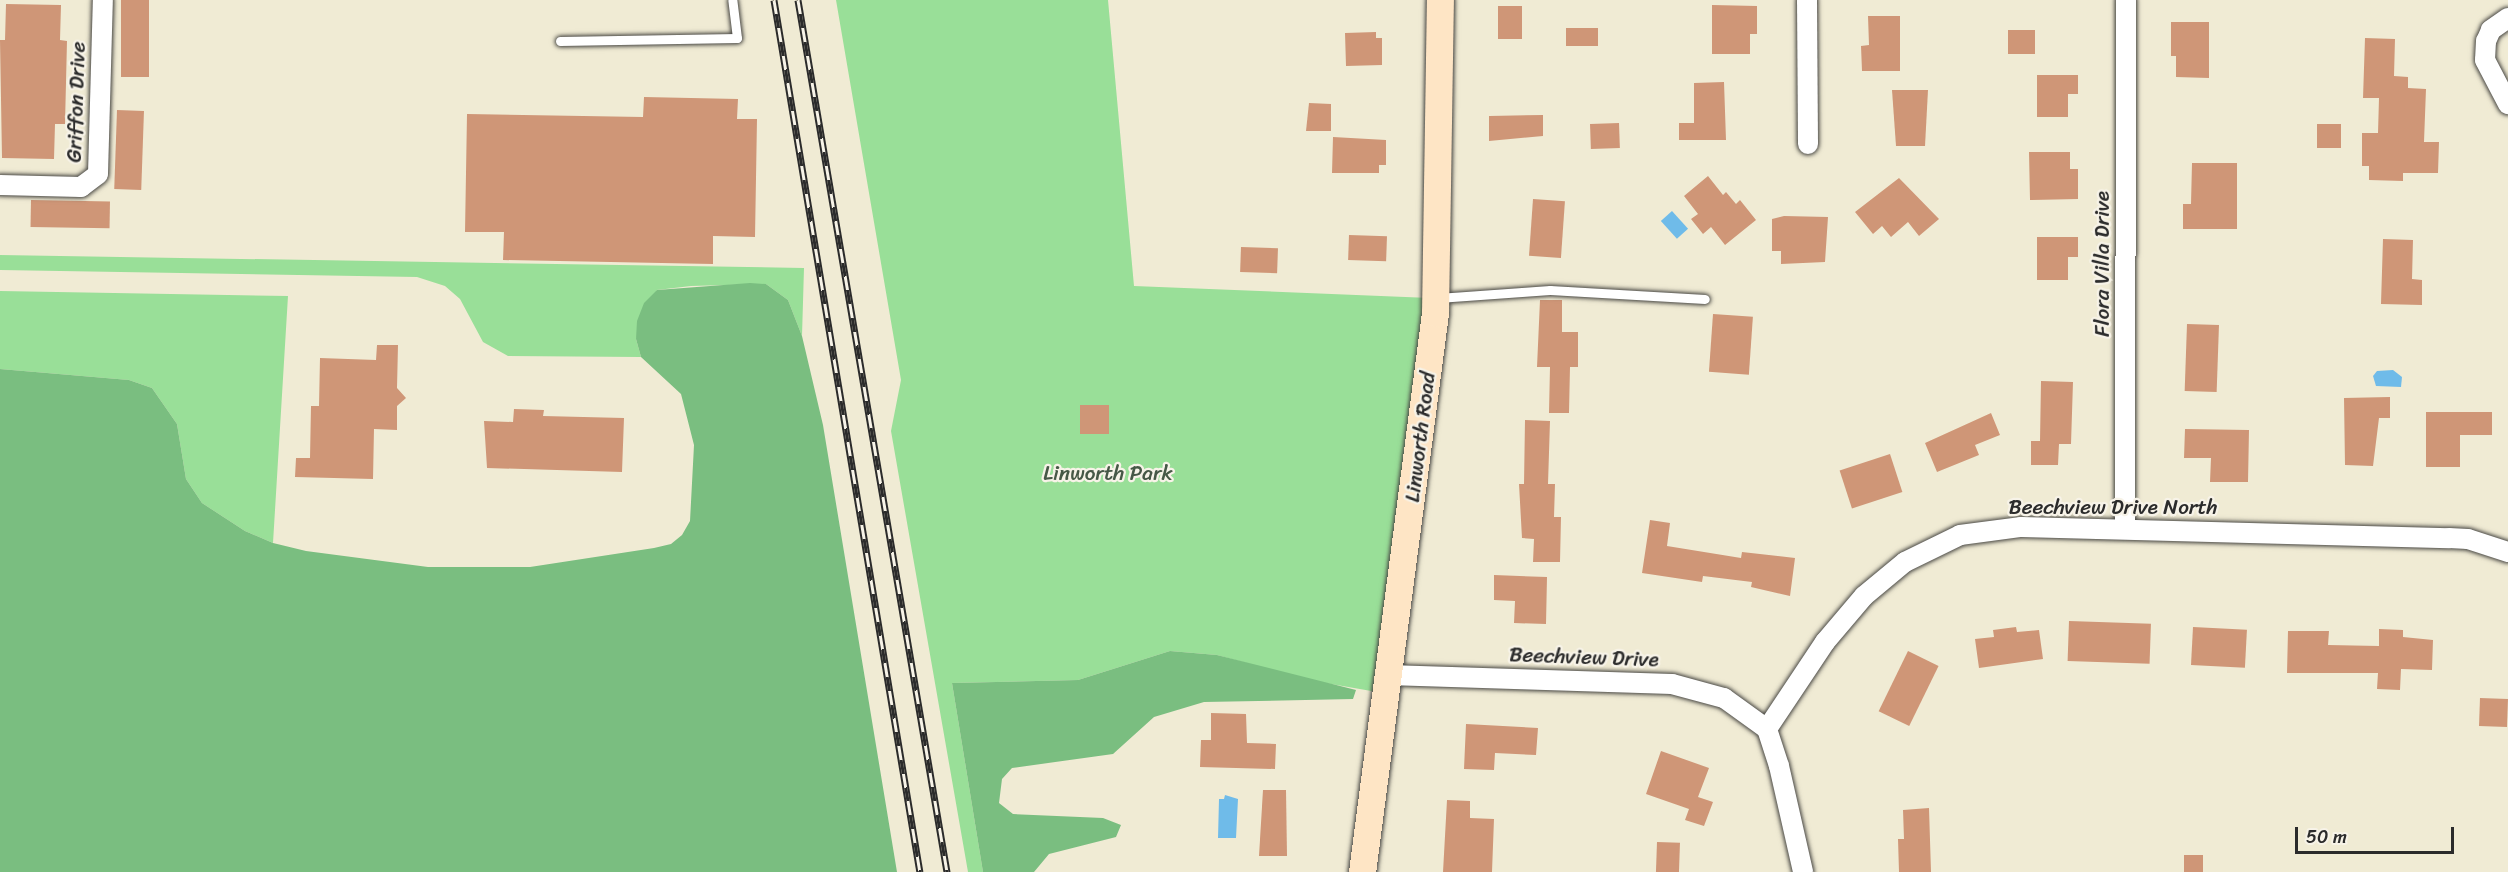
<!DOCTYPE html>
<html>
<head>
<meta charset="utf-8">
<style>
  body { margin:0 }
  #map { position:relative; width:2508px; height:872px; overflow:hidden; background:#f0ebd4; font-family:Sriracha,sans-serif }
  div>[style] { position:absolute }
  .green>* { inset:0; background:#99df98 }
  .forest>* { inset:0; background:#7abe80 }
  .water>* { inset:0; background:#6fbbe9; transform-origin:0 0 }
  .building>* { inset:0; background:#cf9677; transform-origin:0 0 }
  .roads { filter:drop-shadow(0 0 2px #494844) drop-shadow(0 0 2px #494844) }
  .lane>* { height:9px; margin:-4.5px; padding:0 4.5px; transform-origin:4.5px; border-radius:4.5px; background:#fff }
  .street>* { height:20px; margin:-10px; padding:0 10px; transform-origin:10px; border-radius:10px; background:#fff }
  .secondary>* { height:27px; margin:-13.5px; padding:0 13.5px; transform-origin:13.5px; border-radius:13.5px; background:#fee5c5 }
  .rail>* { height:7px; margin-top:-3.5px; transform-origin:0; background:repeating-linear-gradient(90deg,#f7f3e8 0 14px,#2b2b2b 0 28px); box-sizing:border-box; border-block:2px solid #2b2b2b }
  span { translate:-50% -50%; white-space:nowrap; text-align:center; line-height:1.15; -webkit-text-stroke:4.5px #f7f3e8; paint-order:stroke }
  .street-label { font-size:21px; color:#2b2b2b }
  .park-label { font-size:21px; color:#465846 }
  .scale { position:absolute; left:2295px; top:827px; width:159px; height:27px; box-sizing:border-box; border:3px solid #2b2b2b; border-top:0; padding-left:8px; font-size:18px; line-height:21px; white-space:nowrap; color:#2b2b2b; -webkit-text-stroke:4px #f7f3e8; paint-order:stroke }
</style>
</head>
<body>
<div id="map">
  <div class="green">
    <div style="clip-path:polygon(836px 0,1108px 0,1134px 286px,1430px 298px,1377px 692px,1308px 680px,1217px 655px,1170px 651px,1078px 680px,952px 683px,983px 872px,968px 872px,891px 431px,901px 380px)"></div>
    <div style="clip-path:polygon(0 255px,804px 268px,802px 336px,788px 300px,766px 284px,691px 286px,657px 290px,636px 339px,641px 357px,508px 356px,483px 342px,460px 299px,445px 286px,417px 277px,0 270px)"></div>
    <div style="clip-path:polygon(0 291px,288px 296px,273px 543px,245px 531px,202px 503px,186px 479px,177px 424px,152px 388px,129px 380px,0 369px)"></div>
  </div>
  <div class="forest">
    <div style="clip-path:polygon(750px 283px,766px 284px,788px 300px,802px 336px,823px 425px,897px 872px,0 872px,0 369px,129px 380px,152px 388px,177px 424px,186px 479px,202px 503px,245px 531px,273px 543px,306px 551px,428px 567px,530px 567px,654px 548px,671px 544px,682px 535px,690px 521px,694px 445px,681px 394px,641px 357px,636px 339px,637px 321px,644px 303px,657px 290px)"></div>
    <div style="clip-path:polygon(1170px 651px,1217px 655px,1356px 690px,1353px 699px,1204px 702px,1154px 717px,1113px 754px,1012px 768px,1002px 779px,999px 803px,1013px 814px,1103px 818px,1121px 825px,1116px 837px,1049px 854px,1034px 872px,983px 872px,952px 683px,1078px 680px)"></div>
  </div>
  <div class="water">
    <div style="left:1672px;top:211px;width:24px;height:15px;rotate:48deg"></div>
    <div style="clip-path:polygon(2393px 370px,2402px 377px,2401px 387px,2376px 386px,2373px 376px,2377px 371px)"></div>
    <div style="clip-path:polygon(1225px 795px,1238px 799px,1236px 838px,1218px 838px,1219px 799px,1224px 799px)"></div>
  </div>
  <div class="building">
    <div style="left:121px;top:0;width:28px;height:77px"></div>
    <div style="clip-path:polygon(6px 4px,61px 5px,60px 40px,67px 41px,65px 124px,55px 124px,54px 159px,2px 158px,0 40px,5px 40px)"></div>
    <div style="clip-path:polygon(1712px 5px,1757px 6px,1757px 34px,1750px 34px,1750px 54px,1712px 54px)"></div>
    <div style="left:1498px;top:6px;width:24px;height:33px"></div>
    <div style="clip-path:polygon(1868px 16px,1900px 16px,1900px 71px,1862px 71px,1861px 46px,1869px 45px)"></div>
    <div style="clip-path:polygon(2171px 22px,2209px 22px,2209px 78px,2176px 77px,2176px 56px,2171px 56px)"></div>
    <div style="left:1566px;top:28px;width:32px;height:18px"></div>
    <div style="left:2008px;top:30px;width:27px;height:24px"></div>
    <div style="clip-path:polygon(1376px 32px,1376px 38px,1382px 38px,1382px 65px,1346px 66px,1345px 33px)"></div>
    <div style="clip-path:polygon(2365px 38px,2395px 39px,2394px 76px,2408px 77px,2408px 88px,2426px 89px,2424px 142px,2439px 142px,2438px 173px,2403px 173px,2403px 181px,2369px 180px,2369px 166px,2362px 166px,2362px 133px,2378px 133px,2379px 98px,2363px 98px)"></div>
    <div style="clip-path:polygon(2037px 75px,2078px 75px,2078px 94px,2068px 94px,2068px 117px,2037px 117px)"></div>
    <div style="clip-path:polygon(1724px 82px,1726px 140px,1679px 140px,1679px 123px,1694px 123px,1694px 83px)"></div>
    <div style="clip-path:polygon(1892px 90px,1928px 90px,1925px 146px,1896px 146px)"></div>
    <div style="clip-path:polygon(644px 97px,738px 99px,737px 119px,757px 119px,755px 237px,713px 236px,713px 264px,503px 260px,504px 232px,465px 232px,467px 114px,643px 117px)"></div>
    <div style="clip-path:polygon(1309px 103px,1331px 104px,1331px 131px,1306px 131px)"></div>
    <div style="left:117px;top:110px;width:27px;height:79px;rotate:2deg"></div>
    <div style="clip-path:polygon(1543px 115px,1543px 136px,1489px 141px,1489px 116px)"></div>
    <div style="left:1619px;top:123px;width:25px;height:29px;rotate:88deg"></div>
    <div style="left:2317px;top:124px;width:24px;height:24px"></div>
    <div style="clip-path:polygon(1333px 137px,1386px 140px,1386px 165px,1379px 165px,1379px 173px,1332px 173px)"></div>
    <div style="clip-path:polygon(2029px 152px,2070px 152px,2070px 169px,2078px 169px,2078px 199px,2030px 200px)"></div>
    <div style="clip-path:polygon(2192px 163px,2237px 163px,2237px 229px,2183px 229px,2183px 204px,2191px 204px)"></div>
    <div style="clip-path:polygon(1708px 176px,1723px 195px,1726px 192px,1736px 204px,1740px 200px,1756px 220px,1725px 245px,1711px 227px,1703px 234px,1691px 219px,1698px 214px,1684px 196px)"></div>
    <div style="clip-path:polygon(1899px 178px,1939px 219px,1919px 236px,1908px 222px,1891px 237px,1882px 226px,1873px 234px,1855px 212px)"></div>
    <div style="left:1533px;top:199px;width:32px;height:57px;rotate:4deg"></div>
    <div style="left:31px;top:200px;width:79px;height:27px;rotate:1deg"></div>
    <div style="clip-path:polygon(1784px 216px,1828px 217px,1825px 262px,1781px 264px,1781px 251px,1772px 251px,1772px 219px)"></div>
    <div style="left:1349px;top:235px;width:38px;height:25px;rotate:2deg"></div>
    <div style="clip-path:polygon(2037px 237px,2078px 237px,2078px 257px,2068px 257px,2068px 280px,2037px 280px)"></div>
    <div style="clip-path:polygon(2383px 239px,2413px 240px,2412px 279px,2422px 280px,2422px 305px,2381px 304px)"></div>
    <div style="left:1241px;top:247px;width:37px;height:25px;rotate:2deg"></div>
    <div style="clip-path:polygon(1540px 300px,1562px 300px,1562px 332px,1578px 332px,1578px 367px,1570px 367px,1569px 413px,1549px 413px,1550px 367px,1537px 367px)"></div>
    <div style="left:1713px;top:314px;width:40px;height:58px;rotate:4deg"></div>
    <div style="left:2187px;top:324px;width:32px;height:67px;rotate:2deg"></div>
    <div style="clip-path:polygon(377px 345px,398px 345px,397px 388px,406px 398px,397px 406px,397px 430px,374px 429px,373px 479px,295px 477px,296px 458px,310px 458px,311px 406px,319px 406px,320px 358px,376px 360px)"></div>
    <div style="clip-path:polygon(2041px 381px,2073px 382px,2071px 444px,2059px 444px,2058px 465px,2031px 465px,2031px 441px,2040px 441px)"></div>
    <div style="clip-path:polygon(2390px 397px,2390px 418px,2379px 418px,2373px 466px,2345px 465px,2344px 398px)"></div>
    <div style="left:1080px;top:405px;width:29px;height:29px"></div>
    <div style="clip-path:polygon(514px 409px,544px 410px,543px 416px,624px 418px,622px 472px,487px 468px,484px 421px,513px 422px)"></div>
    <div style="clip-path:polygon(2426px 412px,2492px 412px,2492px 435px,2460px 435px,2460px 467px,2426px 467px)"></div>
    <div style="clip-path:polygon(1991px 413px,2000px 435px,1975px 445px,1979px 455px,1937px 472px,1925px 443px)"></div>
    <div style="clip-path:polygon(1525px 420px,1550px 421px,1548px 484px,1555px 484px,1554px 517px,1561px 517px,1560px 562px,1533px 562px,1534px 539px,1522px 538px,1519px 484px,1524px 484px)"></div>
    <div style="clip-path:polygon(2185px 429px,2249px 430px,2248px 482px,2210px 482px,2211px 458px,2184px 458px)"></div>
    <div style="left:1890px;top:454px;width:40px;height:53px;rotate:72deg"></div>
    <div style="clip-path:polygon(1650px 520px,1670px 523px,1667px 546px,1741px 558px,1742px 552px,1795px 558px,1790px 596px,1751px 587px,1752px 582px,1703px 576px,1702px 582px,1642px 573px)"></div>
    <div style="clip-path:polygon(1494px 575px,1547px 577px,1546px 624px,1514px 623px,1515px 601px,1494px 600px)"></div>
    <div style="left:2069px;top:621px;width:82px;height:40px;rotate:2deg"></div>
    <div style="clip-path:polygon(2016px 627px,2017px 632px,2039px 630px,2043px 659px,1979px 668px,1975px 639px,1994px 637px,1993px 630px)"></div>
    <div style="left:2193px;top:627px;width:54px;height:38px;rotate:3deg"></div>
    <div style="clip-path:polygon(2379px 629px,2403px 630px,2403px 637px,2433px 640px,2432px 670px,2401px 669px,2400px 690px,2377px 689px,2378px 673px,2287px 673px,2288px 631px,2329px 631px,2328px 645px,2379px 646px)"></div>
    <div style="left:1908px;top:651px;width:34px;height:67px;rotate:26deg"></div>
    <div style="left:2480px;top:698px;width:28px;height:28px;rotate:2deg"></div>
    <div style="clip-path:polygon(1211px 713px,1246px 714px,1247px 743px,1276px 744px,1275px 769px,1200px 767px,1201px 740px,1211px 740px)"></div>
    <div style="clip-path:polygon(1466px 724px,1538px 728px,1536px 755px,1495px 753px,1494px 770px,1464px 769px)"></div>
    <div style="clip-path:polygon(1661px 751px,1709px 768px,1698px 797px,1713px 802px,1704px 826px,1685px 820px,1689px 809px,1646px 794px)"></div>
    <div style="clip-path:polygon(1263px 790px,1286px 790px,1287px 856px,1259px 856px)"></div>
    <div style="clip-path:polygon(1447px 800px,1470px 801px,1470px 818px,1494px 819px,1492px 872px,1443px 872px)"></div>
    <div style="clip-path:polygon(1929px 808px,1931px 872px,1899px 872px,1898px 839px,1904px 839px,1903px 810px)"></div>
    <div style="left:1657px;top:842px;width:23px;height:30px;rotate:2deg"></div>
    <div style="left:2184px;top:855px;width:19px;height:17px"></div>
  </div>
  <div class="roads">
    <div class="lane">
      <div style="left:560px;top:41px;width:177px;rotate:-1deg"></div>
      <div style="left:737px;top:38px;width:38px;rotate:-97deg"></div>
      <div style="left:1438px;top:298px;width:112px;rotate:-4.1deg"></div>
      <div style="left:1550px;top:290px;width:155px;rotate:3.3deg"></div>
    </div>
    <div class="street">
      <div style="left:1807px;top:0;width:144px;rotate:89.6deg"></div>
      <div style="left:2508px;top:18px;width:21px;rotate:145deg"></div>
      <div style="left:2491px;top:30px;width:12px;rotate:114deg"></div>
      <div style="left:2486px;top:41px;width:19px;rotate:93deg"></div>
      <div style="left:2485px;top:60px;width:50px;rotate:62.4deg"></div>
      <div style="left:0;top:185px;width:81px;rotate:1.4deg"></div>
      <div style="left:81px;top:187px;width:21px;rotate:-37deg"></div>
      <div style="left:98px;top:174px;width:174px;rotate:-88.4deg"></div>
      <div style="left:2125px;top:529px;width:529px;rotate:-89.89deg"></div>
      <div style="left:1388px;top:675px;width:284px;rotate:1.8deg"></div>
      <div style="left:1672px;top:684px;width:54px;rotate:15.1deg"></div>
      <div style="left:1724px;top:698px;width:53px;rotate:35.8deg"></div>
      <div style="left:1767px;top:729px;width:105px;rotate:-56.3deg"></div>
      <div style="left:1825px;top:642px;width:60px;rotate:-49.7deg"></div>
      <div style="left:1864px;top:596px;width:53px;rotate:-39.7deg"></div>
      <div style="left:1905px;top:562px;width:61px;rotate:-26.1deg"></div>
      <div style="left:1960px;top:535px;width:62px;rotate:-7.5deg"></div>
      <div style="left:2021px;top:527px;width:428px;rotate:1.5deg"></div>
      <div style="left:2449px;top:538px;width:19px;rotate:3deg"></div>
      <div style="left:2468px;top:539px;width:42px;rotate:18deg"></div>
      <div style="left:1767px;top:729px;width:39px;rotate:72deg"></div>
      <div style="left:1779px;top:766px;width:109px;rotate:77.2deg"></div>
    </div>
    <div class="secondary">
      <div style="left:1362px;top:872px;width:564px;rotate:-82.56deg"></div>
      <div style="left:1435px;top:313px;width:313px;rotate:-89.1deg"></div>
    </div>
  </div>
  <div class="rail">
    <div style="left:774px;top:0;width:884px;rotate:80.5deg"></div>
    <div style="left:798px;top:0;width:885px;rotate:80.3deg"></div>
  </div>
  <div class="street-label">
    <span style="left:76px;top:102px;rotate:-88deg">Griffon Drive</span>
    <span style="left:2102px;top:264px;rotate:-90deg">Flora Villa Drive</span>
    <span style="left:1420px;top:437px;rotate:-83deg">Linworth Road</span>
    <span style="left:2113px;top:507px">Beechview Drive North</span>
    <span style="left:1584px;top:657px;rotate:2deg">Beechview Drive</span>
  </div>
  <div class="park-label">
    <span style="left:1108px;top:473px">Linworth Park</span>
  </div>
  <div class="scale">50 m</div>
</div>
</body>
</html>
